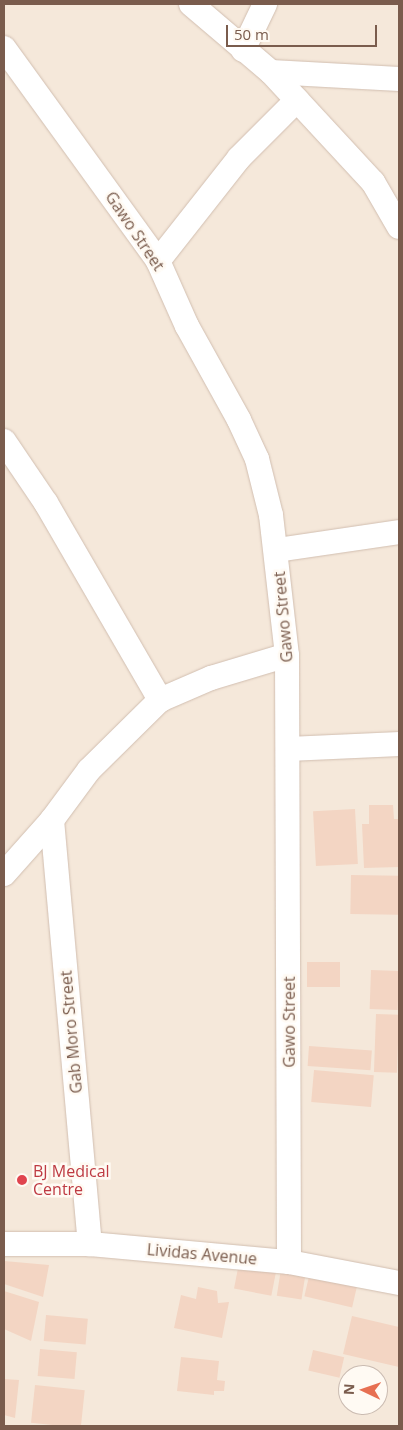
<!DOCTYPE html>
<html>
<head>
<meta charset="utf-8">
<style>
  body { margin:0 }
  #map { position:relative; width:403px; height:1430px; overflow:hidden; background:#fdf6ec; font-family:"Open Sans",sans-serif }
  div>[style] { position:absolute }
  .residential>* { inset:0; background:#f5e8da }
  .building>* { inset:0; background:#f3d5c3; transform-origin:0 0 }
  .roads { filter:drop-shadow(0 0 1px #d1beb0) drop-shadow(0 0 1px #d1beb0) }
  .minor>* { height:24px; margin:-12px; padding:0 12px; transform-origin:12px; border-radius:12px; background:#fff }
  .dots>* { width:14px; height:14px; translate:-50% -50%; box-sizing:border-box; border:2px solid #fffaf3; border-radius:50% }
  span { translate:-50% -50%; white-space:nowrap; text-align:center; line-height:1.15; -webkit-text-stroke:5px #fffaf3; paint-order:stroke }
  .street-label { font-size:16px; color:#7a5c4d }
  .health-label { font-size:16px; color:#be3a42 }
  .left { translate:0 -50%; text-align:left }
  .frame { position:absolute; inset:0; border:5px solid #7a5c4d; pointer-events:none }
  .north { position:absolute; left:338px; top:1365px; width:50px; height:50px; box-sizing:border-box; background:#fffaf3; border:1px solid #cabbb1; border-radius:50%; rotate:273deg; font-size:14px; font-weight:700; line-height:20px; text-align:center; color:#7a5c4d }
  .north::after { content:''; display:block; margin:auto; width:18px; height:22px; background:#e76f51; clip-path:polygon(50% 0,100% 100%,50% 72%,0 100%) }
  .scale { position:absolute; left:226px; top:25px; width:151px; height:22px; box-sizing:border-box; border:2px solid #7a5c4d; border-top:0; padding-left:6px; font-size:15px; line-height:18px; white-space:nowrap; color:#7a5c4d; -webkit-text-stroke:4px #fffaf3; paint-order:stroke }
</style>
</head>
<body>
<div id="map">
  <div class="residential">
    <div style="clip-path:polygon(evenodd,4px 4px,399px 4px,399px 1426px,4px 1426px,4px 4px,348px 1375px,378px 1375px,378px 1405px,348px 1405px,348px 1375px)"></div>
  </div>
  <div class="building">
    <div style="clip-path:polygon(369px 805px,393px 805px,394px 819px,399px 819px,399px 867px,364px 868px,362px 824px,369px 824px)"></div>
    <div style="left:355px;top:809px;width:55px;height:42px;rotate:87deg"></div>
    <div style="left:351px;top:875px;width:48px;height:39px;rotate:1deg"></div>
    <div style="left:307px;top:962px;width:33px;height:25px"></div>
    <div style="left:371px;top:970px;width:28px;height:39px;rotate:2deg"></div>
    <div style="left:376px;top:1014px;width:23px;height:58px;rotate:2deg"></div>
    <div style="left:309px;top:1046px;width:63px;height:20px;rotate:4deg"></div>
    <div style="left:314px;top:1070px;width:60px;height:32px;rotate:5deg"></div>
    <div style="clip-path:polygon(4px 1261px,49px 1265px,43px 1297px,4px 1284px)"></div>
    <div style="left:239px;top:1263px;width:38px;height:26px;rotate:11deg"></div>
    <div style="left:281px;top:1269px;width:25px;height:27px;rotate:9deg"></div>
    <div style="left:310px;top:1272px;width:49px;height:25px;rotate:13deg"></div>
    <div style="clip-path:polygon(198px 1287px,217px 1291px,218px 1303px,229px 1302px,222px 1338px,174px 1328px,181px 1295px,196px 1299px)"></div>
    <div style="clip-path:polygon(4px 1291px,39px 1302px,31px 1341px,4px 1329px)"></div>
    <div style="left:46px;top:1315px;width:42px;height:26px;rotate:5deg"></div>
    <div style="clip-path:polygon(352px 1316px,399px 1327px,399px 1367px,343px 1354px)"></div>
    <div style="left:40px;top:1349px;width:37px;height:27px;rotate:5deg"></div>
    <div style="left:313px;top:1350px;width:32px;height:21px;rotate:13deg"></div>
    <div style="clip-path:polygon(181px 1357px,219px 1361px,217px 1380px,225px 1381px,224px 1391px,214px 1391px,214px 1395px,177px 1391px)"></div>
    <div style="clip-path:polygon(4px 1379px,19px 1380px,15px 1418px,4px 1415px)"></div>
    <div style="left:35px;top:1385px;width:50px;height:38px;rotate:6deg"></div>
  </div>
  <div class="roads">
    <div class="minor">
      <div style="left:191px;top:4px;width:105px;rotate:40.4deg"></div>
      <div style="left:4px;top:48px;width:263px;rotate:54.1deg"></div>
      <div style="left:158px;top:261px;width:71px;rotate:66deg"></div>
      <div style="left:187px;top:326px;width:107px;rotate:61deg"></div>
      <div style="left:239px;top:420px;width:43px;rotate:65.2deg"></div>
      <div style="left:257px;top:459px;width:58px;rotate:76deg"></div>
      <div style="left:271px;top:515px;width:141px;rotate:83.5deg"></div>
      <div style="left:287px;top:655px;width:607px;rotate:89.81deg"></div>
      <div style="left:243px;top:50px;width:51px;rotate:-64.4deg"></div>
      <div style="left:399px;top:79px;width:128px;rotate:-176.9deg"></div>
      <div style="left:271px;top:72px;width:150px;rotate:47.2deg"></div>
      <div style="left:373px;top:182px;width:52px;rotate:60deg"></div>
      <div style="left:158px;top:261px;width:131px;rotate:-51.8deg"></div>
      <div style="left:239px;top:158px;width:82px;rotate:-45deg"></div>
      <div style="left:4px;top:441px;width:75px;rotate:55.9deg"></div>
      <div style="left:46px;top:503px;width:228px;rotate:59.9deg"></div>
      <div style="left:277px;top:550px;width:123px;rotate:-8.4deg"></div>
      <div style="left:289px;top:749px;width:110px;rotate:-2.6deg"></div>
      <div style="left:52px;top:820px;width:426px;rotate:84.9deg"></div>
      <div style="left:4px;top:874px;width:72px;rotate:-48.4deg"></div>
      <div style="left:52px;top:820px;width:62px;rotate:-53.5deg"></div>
      <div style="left:89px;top:770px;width:100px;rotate:-44.6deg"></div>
      <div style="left:160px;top:700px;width:56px;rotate:-23.3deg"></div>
      <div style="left:211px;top:678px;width:79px;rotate:-16.8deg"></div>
      <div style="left:4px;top:1244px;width:86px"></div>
      <div style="left:90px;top:1244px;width:200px;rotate:5.2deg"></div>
      <div style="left:289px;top:1262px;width:112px;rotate:10.8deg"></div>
    </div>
  </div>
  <div class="dots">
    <div style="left:22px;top:1180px;background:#e0444e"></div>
  </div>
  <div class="street-label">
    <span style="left:135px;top:231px;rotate:56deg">Gawo Street</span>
    <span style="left:283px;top:617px;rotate:-95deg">Gawo Street</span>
    <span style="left:289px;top:1022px;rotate:-90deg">Gawo Street</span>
    <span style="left:71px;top:1032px;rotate:-95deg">Gab Moro Street</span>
    <span style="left:202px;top:1254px;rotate:5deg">Lividas Avenue</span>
  </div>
  <div class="health-label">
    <span class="left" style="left:33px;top:1180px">BJ Medical<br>Centre</span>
  </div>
  <div class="frame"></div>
  <div class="north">N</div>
  <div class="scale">50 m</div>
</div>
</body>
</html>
